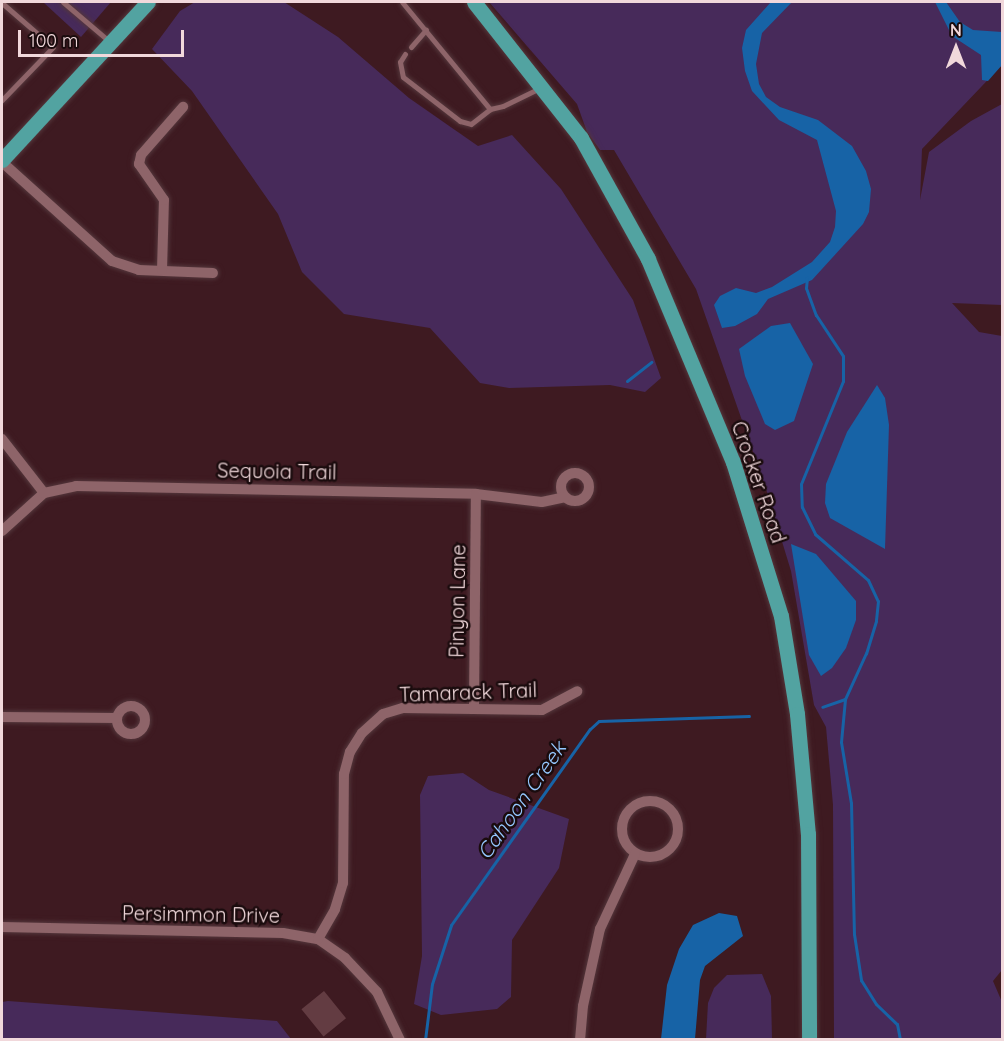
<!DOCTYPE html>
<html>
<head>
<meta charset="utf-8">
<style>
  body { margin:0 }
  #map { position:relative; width:1004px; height:1041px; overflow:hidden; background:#3e1a21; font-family:Quicksand,sans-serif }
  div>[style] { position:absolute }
  .green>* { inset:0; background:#472a5a }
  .water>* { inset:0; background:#1763a6 }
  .stream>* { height:3px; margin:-1.5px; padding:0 1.5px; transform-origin:1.5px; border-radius:1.5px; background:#1763a6 }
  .building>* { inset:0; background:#633c42; transform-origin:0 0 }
  .roads { filter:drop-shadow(0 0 2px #54373c) drop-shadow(0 0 2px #54373c) }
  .lane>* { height:5px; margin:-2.5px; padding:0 2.5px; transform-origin:2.5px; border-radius:2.5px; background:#8e6469 }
  .street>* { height:10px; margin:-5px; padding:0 5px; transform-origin:5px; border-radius:5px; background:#8e6469 }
  .street>.ring { margin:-5px; padding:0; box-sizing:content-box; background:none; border:10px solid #8e6469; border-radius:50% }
  .primary>* { height:15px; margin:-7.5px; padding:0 7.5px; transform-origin:7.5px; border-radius:7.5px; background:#52a3a1 }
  span { translate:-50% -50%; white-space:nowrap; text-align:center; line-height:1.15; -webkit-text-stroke:5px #1a0b0d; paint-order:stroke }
  .street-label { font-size:20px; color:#f1d8db }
  .water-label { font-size:21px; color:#95c8ff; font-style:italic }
  .frame { position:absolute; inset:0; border:3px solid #f1d8db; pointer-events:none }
  .north { position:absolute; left:926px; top:18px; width:60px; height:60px; -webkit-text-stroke:4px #1a0b0d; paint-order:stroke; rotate:0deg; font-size:16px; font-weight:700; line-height:24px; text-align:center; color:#f1d8db }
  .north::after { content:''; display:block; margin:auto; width:21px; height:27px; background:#f1d8db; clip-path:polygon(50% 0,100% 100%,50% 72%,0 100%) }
  .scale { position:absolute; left:18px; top:30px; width:166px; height:27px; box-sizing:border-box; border:3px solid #f1d8db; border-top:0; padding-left:8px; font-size:18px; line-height:21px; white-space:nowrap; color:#f1d8db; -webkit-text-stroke:4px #1a0b0d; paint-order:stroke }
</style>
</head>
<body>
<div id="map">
  <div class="green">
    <div style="clip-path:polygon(43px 2px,111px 2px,81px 37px)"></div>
    <div style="clip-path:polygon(195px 2px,284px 2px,338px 37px,409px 98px,478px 146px,512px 135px,561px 189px,633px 300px,661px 378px,645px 392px,610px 385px,509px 388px,480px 383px,430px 328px,344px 314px,302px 272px,278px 214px,192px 91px,152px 49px,180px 11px)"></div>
    <div style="clip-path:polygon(489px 2px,1002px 2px,1002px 65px,922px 149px,920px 200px,929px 152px,971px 121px,1002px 104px,1002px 305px,952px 303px,979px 332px,1002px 336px,1002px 970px,993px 981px,1002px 1002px,1002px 1039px,834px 1039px,833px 805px,826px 727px,814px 705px,791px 571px,766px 489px,696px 289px,614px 150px,600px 150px,587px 132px,577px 104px)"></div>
    <div style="clip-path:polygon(463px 773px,489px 790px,569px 819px,559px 868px,512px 940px,511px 997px,497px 1009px,441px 1015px,414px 1004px,422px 956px,420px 795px,428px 776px)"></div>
    <div style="clip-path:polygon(762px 974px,771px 996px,772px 1039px,706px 1039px,708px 1003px,714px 988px,727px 975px)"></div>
    <div style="clip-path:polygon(8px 1001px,277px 1021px,291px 1039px,2px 1039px,2px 1002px)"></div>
  </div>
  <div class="water">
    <div style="clip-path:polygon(771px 2px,792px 2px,762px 33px,756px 64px,759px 84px,766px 97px,780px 107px,818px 120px,852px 146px,866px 171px,871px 189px,869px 212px,863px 224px,812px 280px,768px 299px,757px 314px,735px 326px,722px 328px,714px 305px,720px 296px,736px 288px,756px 293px,772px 287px,812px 262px,830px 242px,835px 227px,836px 211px,817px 140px,779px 120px,752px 91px,745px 71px,742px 48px,746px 30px)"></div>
    <div style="clip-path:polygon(935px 2px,946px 2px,960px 22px,973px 30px,1002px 32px,1002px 65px,988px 81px,982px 80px,981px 55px,952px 36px)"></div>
    <div style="clip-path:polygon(790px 323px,813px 364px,794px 421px,775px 430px,765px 424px,745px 376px,739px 349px,771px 326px)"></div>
    <div style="clip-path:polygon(877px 385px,885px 398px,889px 425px,885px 549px,830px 518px,825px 503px,826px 484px,847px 432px)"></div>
    <div style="clip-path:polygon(791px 544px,816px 554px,856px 601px,856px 620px,846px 648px,832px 668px,821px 676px,809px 655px)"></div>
    <div style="clip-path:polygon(719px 913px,737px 916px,743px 936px,705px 966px,700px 980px,695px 1039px,661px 1039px,667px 985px,679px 949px,693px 925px)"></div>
  </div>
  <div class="stream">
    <div style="left:807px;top:277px;width:11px;rotate:95deg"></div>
    <div style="left:806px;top:288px;width:29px;rotate:70deg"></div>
    <div style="left:816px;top:315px;width:49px;rotate:56.6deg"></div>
    <div style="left:843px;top:356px;width:25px;rotate:90deg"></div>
    <div style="left:843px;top:381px;width:111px;rotate:112.2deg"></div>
    <div style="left:801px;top:484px;width:23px;rotate:88deg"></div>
    <div style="left:802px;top:507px;width:30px;rotate:64deg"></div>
    <div style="left:815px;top:534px;width:70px;rotate:41deg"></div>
    <div style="left:868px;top:580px;width:23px;rotate:65deg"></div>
    <div style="left:878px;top:601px;width:20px;rotate:96deg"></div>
    <div style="left:876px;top:621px;width:34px;rotate:107deg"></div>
    <div style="left:866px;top:653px;width:51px;rotate:114.5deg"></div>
    <div style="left:845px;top:699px;width:24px;rotate:161deg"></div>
    <div style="left:627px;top:381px;width:31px;rotate:-38deg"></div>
    <div style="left:845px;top:699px;width:43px;rotate:95.3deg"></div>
    <div style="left:841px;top:742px;width:62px;rotate:80.7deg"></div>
    <div style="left:851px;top:803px;width:131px;rotate:88.7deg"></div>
    <div style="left:854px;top:934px;width:47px;rotate:81.3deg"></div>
    <div style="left:861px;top:980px;width:28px;rotate:58deg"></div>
    <div style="left:876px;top:1004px;width:29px;rotate:44deg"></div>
    <div style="left:897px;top:1024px;width:16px;rotate:79deg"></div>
    <div style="left:425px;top:1040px;width:56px;rotate:-82.9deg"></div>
    <div style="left:432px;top:984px;width:62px;rotate:-72.1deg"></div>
    <div style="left:451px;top:925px;width:240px;rotate:-54.7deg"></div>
    <div style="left:590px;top:729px;width:12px;rotate:-42deg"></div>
    <div style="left:599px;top:721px;width:150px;rotate:-1.9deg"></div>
  </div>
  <div class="building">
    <div style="left:324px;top:991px;width:35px;height:29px;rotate:51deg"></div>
  </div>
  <div class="roads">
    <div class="lane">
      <div style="left:63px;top:2px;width:62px;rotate:40.4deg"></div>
      <div style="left:402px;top:2px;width:139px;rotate:50.6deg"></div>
      <div style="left:490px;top:109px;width:13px;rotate:-13deg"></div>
      <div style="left:503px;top:106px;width:41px;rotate:-25.9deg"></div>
      <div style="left:2px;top:3px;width:67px;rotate:40.8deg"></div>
      <div style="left:53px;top:47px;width:74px;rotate:133.9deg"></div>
      <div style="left:411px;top:47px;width:23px;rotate:-49deg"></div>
      <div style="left:405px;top:54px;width:9px;rotate:122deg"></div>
      <div style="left:400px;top:62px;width:15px;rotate:79deg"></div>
      <div style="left:403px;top:77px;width:72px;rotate:37.7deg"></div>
      <div style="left:460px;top:121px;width:11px;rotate:15deg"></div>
      <div style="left:471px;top:124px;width:24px;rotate:-38deg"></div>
    </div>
    <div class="street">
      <div style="left:2px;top:162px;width:148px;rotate:42deg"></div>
      <div style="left:112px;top:261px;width:28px;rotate:18deg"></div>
      <div style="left:139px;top:270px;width:74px;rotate:2.3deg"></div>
      <div style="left:162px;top:270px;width:70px;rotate:-88.4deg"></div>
      <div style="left:164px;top:200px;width:44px;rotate:-124.8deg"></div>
      <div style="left:139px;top:164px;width:9px;rotate:-77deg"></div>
      <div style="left:141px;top:155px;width:64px;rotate:-48.8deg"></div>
      <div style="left:2px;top:439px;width:68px;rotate:52.1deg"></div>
      <div class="ring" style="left:561px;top:473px;width:18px;height:18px"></div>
      <div style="left:2px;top:531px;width:57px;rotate:-42.1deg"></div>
      <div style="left:44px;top:493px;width:33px;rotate:-12deg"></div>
      <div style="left:76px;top:486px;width:400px;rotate:1.1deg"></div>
      <div style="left:476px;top:494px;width:66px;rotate:6.9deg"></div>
      <div style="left:542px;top:502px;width:24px;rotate:-12deg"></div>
      <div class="ring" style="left:117px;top:706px;width:18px;height:18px"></div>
      <div style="left:474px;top:707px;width:213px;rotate:-89.5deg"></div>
      <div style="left:2px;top:717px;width:115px;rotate:0.5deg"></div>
      <div class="ring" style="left:622px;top:801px;width:46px;height:46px"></div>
      <div style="left:2px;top:927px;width:281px;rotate:1.2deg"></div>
      <div style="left:283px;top:933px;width:36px;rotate:10deg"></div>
      <div style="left:318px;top:939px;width:33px;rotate:35deg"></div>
      <div style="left:345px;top:958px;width:47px;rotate:46.7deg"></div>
      <div style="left:377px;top:992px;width:53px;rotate:64.4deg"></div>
      <div style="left:318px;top:939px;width:34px;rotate:-60deg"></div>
      <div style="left:335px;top:909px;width:27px;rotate:-73deg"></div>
      <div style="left:343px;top:883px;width:109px;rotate:-89.5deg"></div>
      <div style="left:344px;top:774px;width:23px;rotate:-75deg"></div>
      <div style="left:350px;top:752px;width:22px;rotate:-58deg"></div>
      <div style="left:362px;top:733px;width:28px;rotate:-42deg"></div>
      <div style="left:383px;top:714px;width:21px;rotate:-17deg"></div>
      <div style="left:403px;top:708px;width:139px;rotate:0.8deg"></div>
      <div style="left:542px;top:710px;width:40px;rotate:-28deg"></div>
      <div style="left:580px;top:1040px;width:34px;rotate:-85deg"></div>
      <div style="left:583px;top:1006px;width:79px;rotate:-77.6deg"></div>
      <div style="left:600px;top:929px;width:83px;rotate:-65deg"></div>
    </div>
    <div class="primary">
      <div style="left:474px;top:2px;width:173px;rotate:51.8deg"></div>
      <div style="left:581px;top:138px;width:138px;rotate:61deg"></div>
      <div style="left:648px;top:259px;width:220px;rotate:67.3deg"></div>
      <div style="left:733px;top:462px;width:161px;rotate:72.7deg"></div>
      <div style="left:781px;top:616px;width:99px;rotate:80.7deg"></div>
      <div style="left:797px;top:714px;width:121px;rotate:84.8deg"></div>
      <div style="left:808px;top:834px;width:206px;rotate:89.7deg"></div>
      <div style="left:2px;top:160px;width:215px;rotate:-47.3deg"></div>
    </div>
  </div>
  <div class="street-label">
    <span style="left:277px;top:471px;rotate:1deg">Sequoia Trail</span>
    <span style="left:759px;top:482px;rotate:71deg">Crocker Road</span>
    <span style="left:457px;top:601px;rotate:-89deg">Pinyon Lane</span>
    <span style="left:468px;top:692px;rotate:-2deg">Tamarack Trail</span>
    <span style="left:201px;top:914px;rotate:1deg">Persimmon Drive</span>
  </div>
  <div class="water-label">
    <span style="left:521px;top:800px;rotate:-55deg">Cahoon Creek</span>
  </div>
  <div class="frame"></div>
  <div class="north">N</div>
  <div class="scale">100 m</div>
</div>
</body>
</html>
